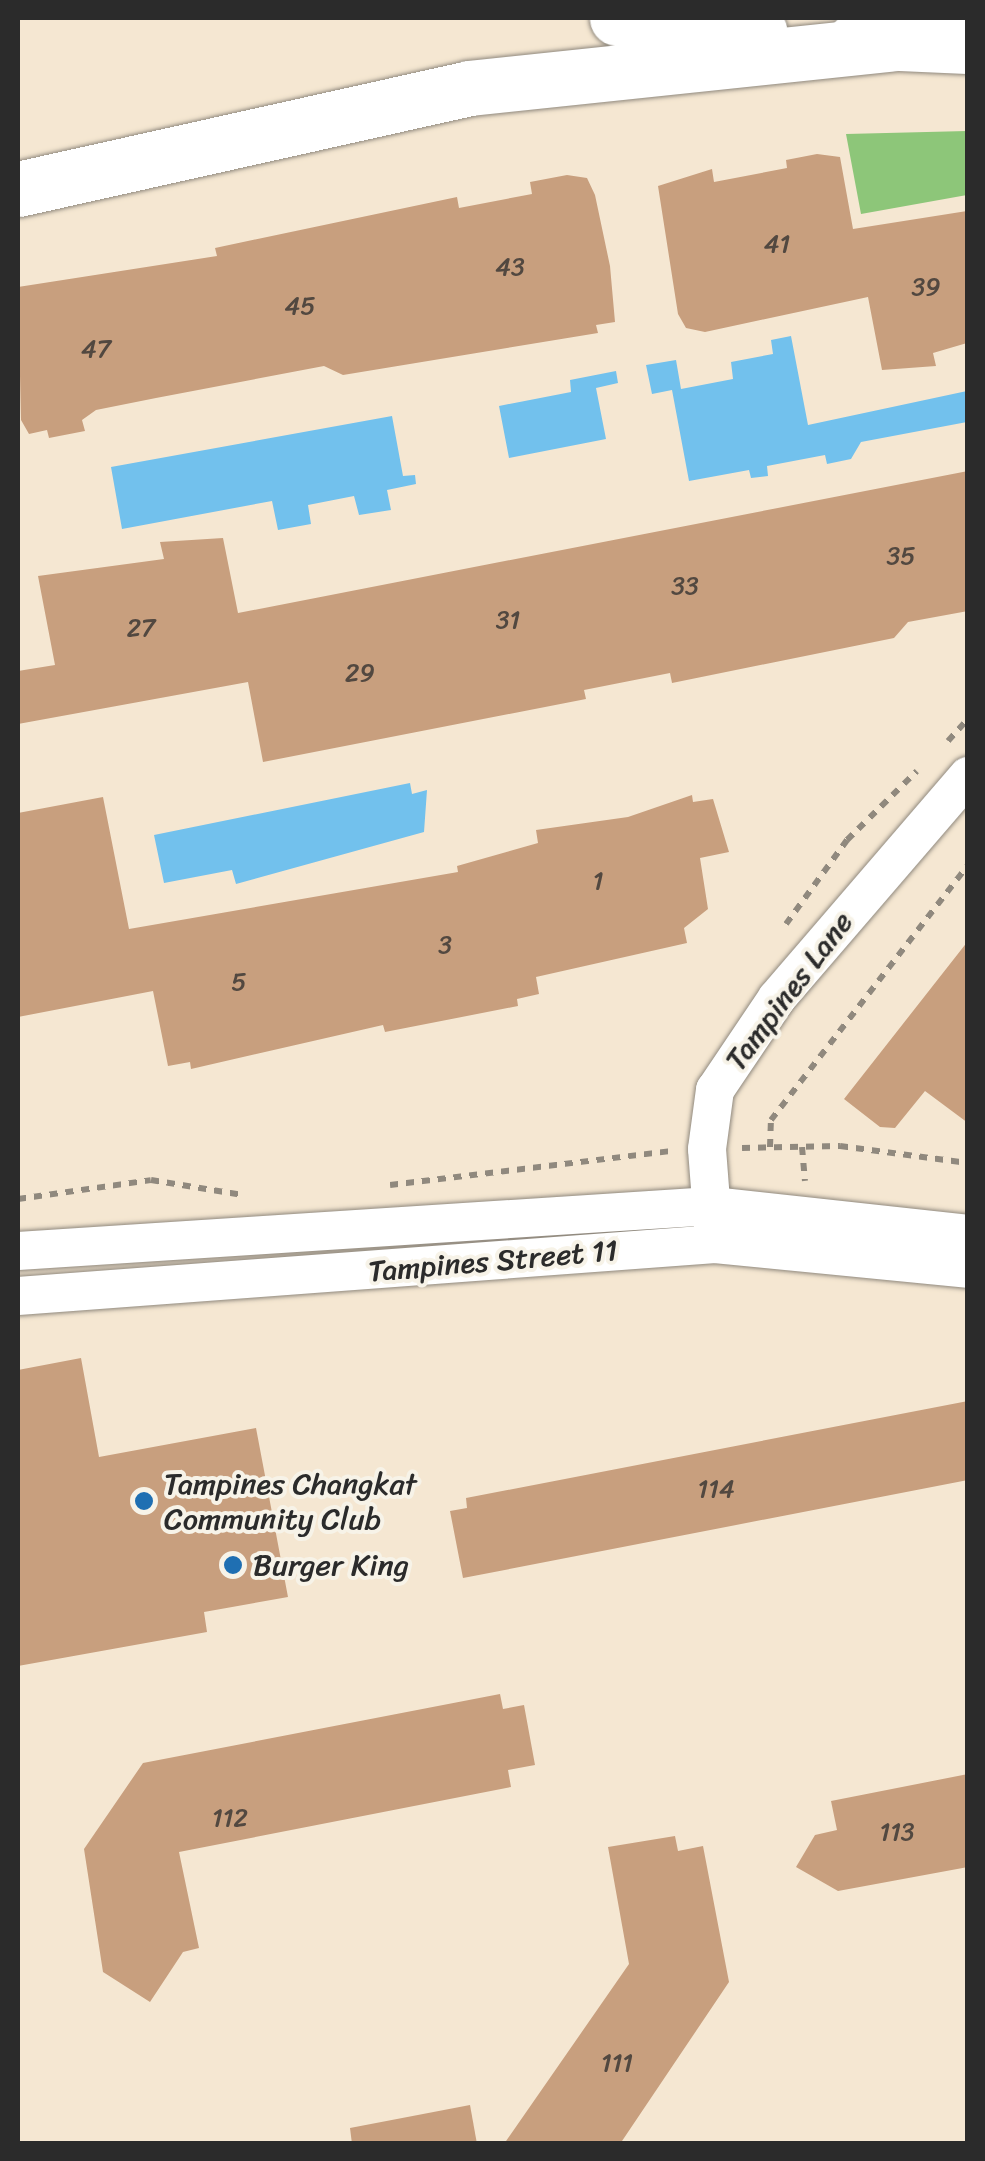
<!DOCTYPE html>
<html>
<head>
<meta charset="utf-8">
<style>
  body { margin:0 }
  #map { position:relative; width:985px; height:2161px; overflow:hidden; background:#f5e7d2; font-family:Sriracha,sans-serif }
  div>[style] { position:absolute }
  .green>* { inset:0; background:#8dc679 }
  .water>* { inset:0; background:#72c1ed }
  .building>* { inset:0; background:#c89f7e }
  .path>* { height:6px; margin-top:-3px; transform-origin:0; background:repeating-linear-gradient(90deg,#90897e 0 8px,transparent 0 16px) }
  .roads { filter:drop-shadow(0 0 2px #90897e) drop-shadow(0 0 2px #90897e) }
  .minor>* { height:38px; margin:-19px; padding:0 19px; transform-origin:19px; border-radius:19px; background:#fff }
  .motorway>* { height:55px; margin:-27.5px; padding:0 27.5px; transform-origin:27.5px; border-radius:27.5px; background:#fff }
  .dots>* { width:28px; height:28px; translate:-50% -50%; box-sizing:border-box; border:5px solid #f7f3e8; border-radius:50% }
  span { translate:-50% -50%; white-space:nowrap; text-align:center; line-height:1.15; -webkit-text-stroke:8px #f7f3e8; paint-order:stroke }
  .number-label { font-size:25px; color:#524840 }
  .number-label span { -webkit-text-stroke-width:0 }
  .street-label { font-size:30px; color:#2b2b2b }
  .poi-label { font-size:30px; color:#2b2b2b }
  .left { translate:0 -50%; text-align:left }
  .frame { position:absolute; inset:0; border:20px solid #2b2b2b; pointer-events:none }
</style>
</head>
<body>
<div id="map">
  <div class="green">
    <div style="clip-path:polygon(967px 131px,967px 195px,861px 214px,846px 134px)"></div>
  </div>
  <div class="water">
    <div style="clip-path:polygon(791px 336px,808px 425px,967px 391px,967px 422px,861px 442px,851px 459px,827px 464px,825px 455px,767px 466px,768px 476px,751px 478px,749px 470px,689px 481px,672px 390px,652px 394px,646px 365px,676px 360px,681px 389px,733px 379px,731px 362px,773px 354px,771px 340px)"></div>
    <div style="clip-path:polygon(616px 371px,618px 383px,596px 388px,606px 439px,509px 458px,499px 406px,571px 392px,570px 380px)"></div>
    <div style="clip-path:polygon(392px 416px,403px 476px,415px 475px,416px 484px,387px 490px,391px 510px,359px 515px,354px 496px,308px 505px,311px 524px,278px 530px,272px 501px,122px 529px,111px 467px)"></div>
    <div style="clip-path:polygon(410px 783px,412px 794px,427px 790px,424px 832px,236px 884px,232px 870px,164px 883px,154px 835px)"></div>
  </div>
  <div class="building">
    <div style="clip-path:polygon(817px 154px,840px 157px,853px 229px,967px 211px,967px 343px,933px 353px,936px 366px,882px 370px,868px 297px,705px 332px,686px 328px,678px 314px,658px 186px,712px 169px,714px 182px,787px 168px,786px 160px)"></div>
    <div style="clip-path:polygon(567px 175px,587px 178px,595px 195px,610px 266px,615px 322px,596px 325px,598px 333px,343px 375px,324px 366px,156px 398px,96px 410px,82px 420px,85px 431px,49px 438px,47px 430px,29px 434px,21px 420px,18px 287px,217px 256px,215px 248px,457px 197px,459px 208px,532px 194px,530px 182px)"></div>
    <div style="clip-path:polygon(968px 471px,968px 611px,908px 622px,894px 638px,672px 683px,670px 673px,584px 690px,586px 699px,263px 762px,248px 682px,18px 724px,18px 671px,55px 665px,38px 576px,164px 559px,160px 542px,223px 538px,238px 613px)"></div>
    <div style="clip-path:polygon(692px 795px,693px 802px,713px 799px,729px 852px,700px 858px,708px 909px,684px 928px,687px 943px,536px 977px,539px 994px,517px 999px,518px 1006px,385px 1032px,383px 1025px,191px 1069px,190px 1062px,168px 1066px,153px 991px,18px 1017px,18px 813px,103px 797px,129px 929px,458px 872px,457px 866px,538px 843px,536px 830px,628px 817px)"></div>
    <div style="clip-path:polygon(968px 941px,968px 1123px,925px 1091px,895px 1128px,880px 1127px,844px 1099px)"></div>
    <div style="clip-path:polygon(81px 1358px,99px 1457px,256px 1428px,288px 1597px,204px 1612px,207px 1632px,18px 1666px,18px 1370px)"></div>
    <div style="clip-path:polygon(968px 1401px,968px 1480px,463px 1578px,450px 1511px,467px 1508px,466px 1498px)"></div>
    <div style="clip-path:polygon(500px 1694px,503px 1709px,524px 1705px,535px 1765px,508px 1770px,511px 1787px,179px 1852px,199px 1948px,183px 1952px,150px 2002px,103px 1972px,84px 1849px,143px 1763px)"></div>
    <div style="clip-path:polygon(968px 1774px,968px 1867px,838px 1891px,796px 1867px,815px 1835px,837px 1830px,831px 1801px)"></div>
    <div style="clip-path:polygon(675px 1836px,678px 1851px,703px 1846px,729px 1982px,620px 2144px,504px 2144px,629px 1964px,608px 1847px)"></div>
    <div style="clip-path:polygon(470px 2105px,477px 2144px,352px 2144px,350px 2128px)"></div>
  </div>
  <div class="path">
    <div style="left:948px;top:741px;width:30px;rotate:-48deg"></div>
    <div style="left:786px;top:924px;width:104px;rotate:-54deg"></div>
    <div style="left:847px;top:840px;width:98px;rotate:-44.6deg"></div>
    <div style="left:770px;top:1147px;width:27px;rotate:-88deg"></div>
    <div style="left:771px;top:1120px;width:322px;rotate:-52.3deg"></div>
    <div style="left:802px;top:1147px;width:34px;rotate:85deg"></div>
    <div style="left:742px;top:1148px;width:98px;rotate:-1.2deg"></div>
    <div style="left:840px;top:1146px;width:129px;rotate:7.6deg"></div>
    <div style="left:390px;top:1185px;width:282px;rotate:-6.9deg"></div>
    <div style="left:18px;top:1199px;width:134px;rotate:-8.1deg"></div>
    <div style="left:151px;top:1180px;width:93px;rotate:9.3deg"></div>
  </div>
  <div class="roads">
    <div class="minor">
      <div style="left:713px;top:1227px;width:78px;rotate:-94.4deg"></div>
      <div style="left:707px;top:1149px;width:60px;rotate:-82.3deg"></div>
      <div style="left:715px;top:1090px;width:111px;rotate:-56deg"></div>
      <div style="left:777px;top:998px;width:293px;rotate:-49.3deg"></div>
      <div style="left:18px;top:1251px;width:695px;rotate:-3.71deg"></div>
      <div style="left:712px;top:1206px;width:258px;rotate:6.2deg"></div>
      <div style="left:18px;top:1296px;width:699px;rotate:-4.27deg"></div>
      <div style="left:715px;top:1244px;width:254px;rotate:5.6deg"></div>
    </div>
    <div class="motorway">
      <div style="left:617px;top:18px;width:143px;rotate:5.2deg"></div>
      <div style="left:854px;top:41px;width:114px;rotate:2.5deg"></div>
      <div style="left:18px;top:189px;width:462px;rotate:-12.6deg"></div>
      <div style="left:469px;top:88px;width:423px;rotate:-6deg"></div>
    </div>
  </div>
  <div class="dots">
    <div style="left:144px;top:1501px;background:#1f6fb2"></div>
    <div style="left:233px;top:1565px;background:#1f6fb2"></div>
  </div>
  <div class="number-label">
    <span style="left:777px;top:244px">41</span>
    <span style="left:510px;top:267px">43</span>
    <span style="left:926px;top:287px">39</span>
    <span style="left:300px;top:306px">45</span>
    <span style="left:96px;top:349px">47</span>
    <span style="left:901px;top:556px">35</span>
    <span style="left:685px;top:586px">33</span>
    <span style="left:508px;top:620px">31</span>
    <span style="left:141px;top:628px">27</span>
    <span style="left:360px;top:673px">29</span>
    <span style="left:598px;top:881px">1</span>
    <span style="left:445px;top:945px">3</span>
    <span style="left:239px;top:982px">5</span>
    <span style="left:716px;top:1489px">114</span>
    <span style="left:230px;top:1818px">112</span>
    <span style="left:897px;top:1832px">113</span>
    <span style="left:617px;top:2063px">111</span>
  </div>
  <div class="street-label">
    <span style="left:789px;top:991px;rotate:-53deg">Tampines Lane</span>
    <span style="left:493px;top:1261px;rotate:-5deg">Tampines Street 11</span>
  </div>
  <div class="poi-label">
    <span class="left" style="left:164px;top:1501px">Tampines Changkat<br>Community Club</span>
    <span class="left" style="left:253px;top:1565px">Burger King</span>
  </div>
  <div class="frame"></div>
</div>
</body>
</html>
